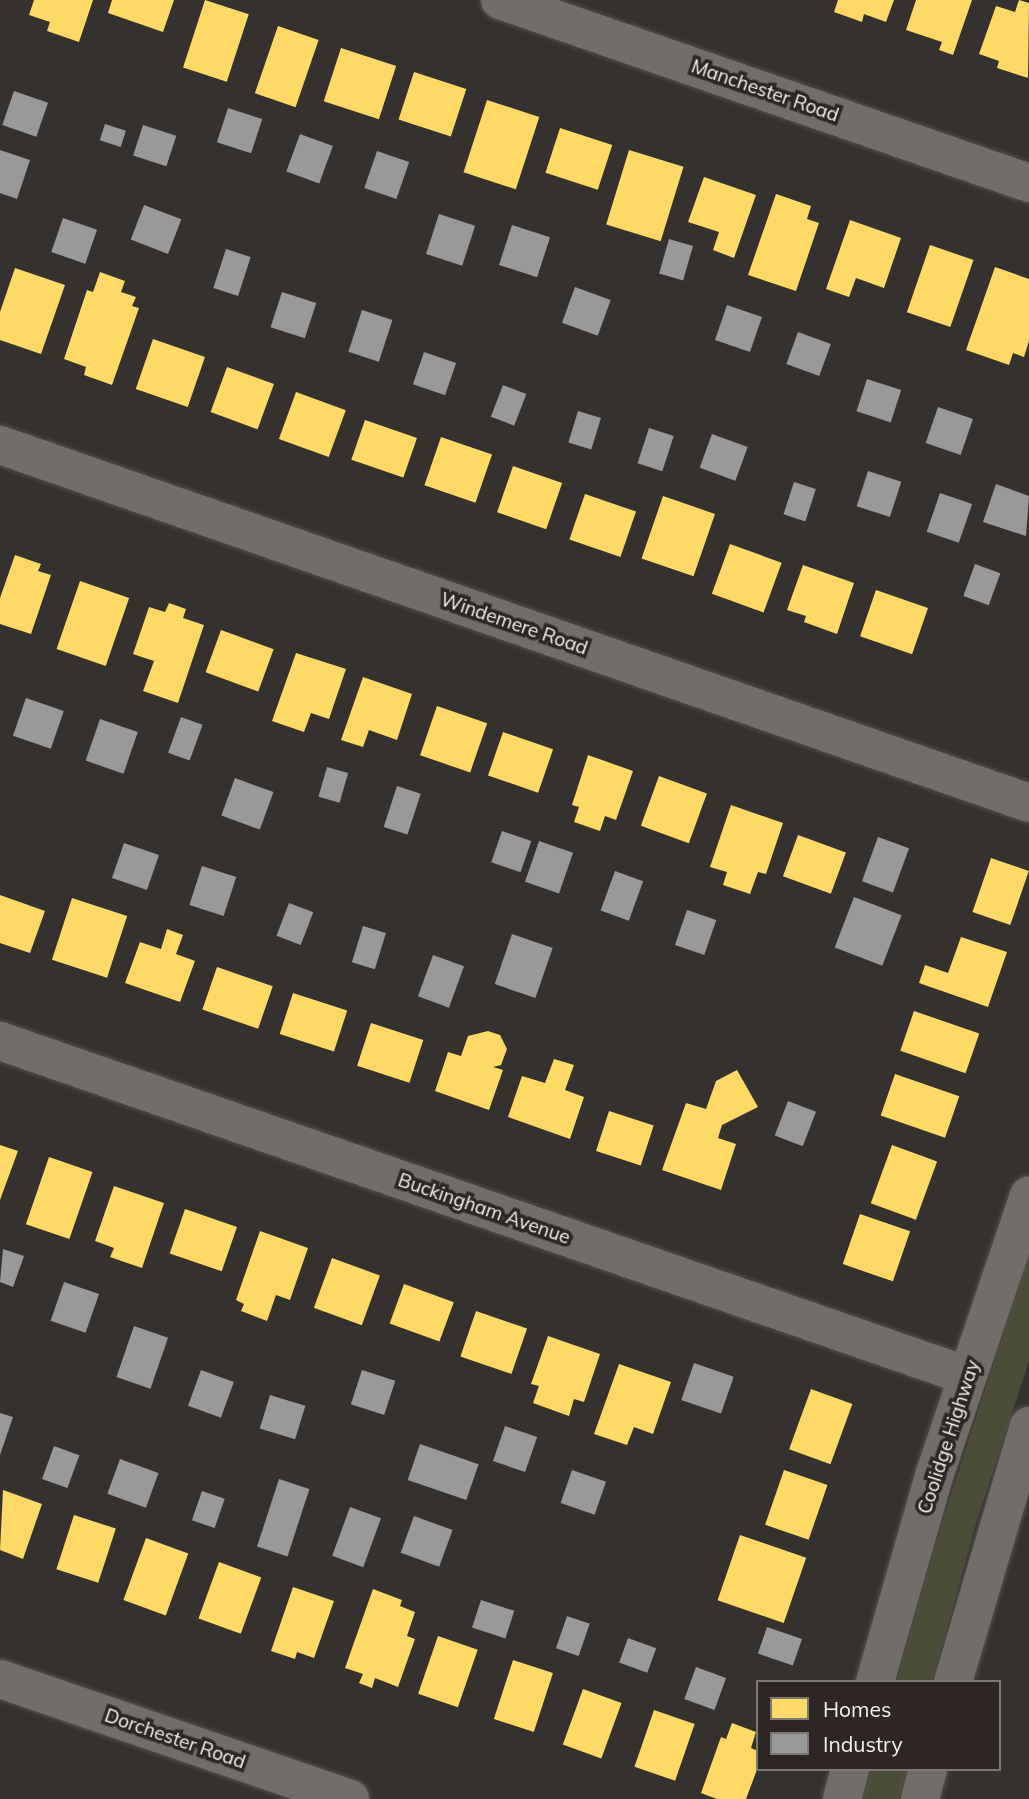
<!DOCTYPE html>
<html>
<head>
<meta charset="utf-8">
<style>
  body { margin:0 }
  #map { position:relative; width:1029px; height:1799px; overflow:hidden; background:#35312f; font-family:Mulish,sans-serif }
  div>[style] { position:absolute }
  .green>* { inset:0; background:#4b4e36 }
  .homes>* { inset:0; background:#ffd966; transform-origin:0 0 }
  .industry>* { inset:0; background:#999; transform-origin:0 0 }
  .roads { filter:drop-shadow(0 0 2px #53504f) drop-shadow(0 0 2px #53504f) }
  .minor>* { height:38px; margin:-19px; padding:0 19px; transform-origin:19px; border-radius:19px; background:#716d69 }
  .major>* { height:38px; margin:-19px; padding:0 19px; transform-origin:19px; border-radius:19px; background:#726d69 }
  span { translate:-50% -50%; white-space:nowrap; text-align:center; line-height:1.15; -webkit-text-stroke:7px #2d2624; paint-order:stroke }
  .street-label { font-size:19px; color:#f5f0ef }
  .legend { position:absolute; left:756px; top:1680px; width:245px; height:91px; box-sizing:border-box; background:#2d2624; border:2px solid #7d7775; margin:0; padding:9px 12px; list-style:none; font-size:21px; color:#f5f0ef }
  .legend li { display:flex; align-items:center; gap:14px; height:35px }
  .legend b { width:35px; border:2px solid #7d7775 }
</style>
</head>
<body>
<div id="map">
  <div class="green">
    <div style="clip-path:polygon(1029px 1255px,1029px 1361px,977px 1520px,932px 1682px,896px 1682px,942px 1523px)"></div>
    <div style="clip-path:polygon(871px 1769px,908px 1769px,899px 1799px,862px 1799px)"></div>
  </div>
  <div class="homes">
    <div style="clip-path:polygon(34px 0,93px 0,79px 42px,47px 31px,50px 22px,29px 15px)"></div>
    <div style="clip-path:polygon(112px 0,174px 0,163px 32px,108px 13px)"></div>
    <div style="left:205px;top:0;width:46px;height:71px;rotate:18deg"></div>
    <div style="clip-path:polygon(838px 0,894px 0,886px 22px,864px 14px,862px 22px,834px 12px)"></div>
    <div style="clip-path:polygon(916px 0,972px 0,953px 55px,939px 50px,942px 42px,906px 30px)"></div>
    <div style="clip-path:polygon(1019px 0,1029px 3px,1028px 78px,997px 68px,999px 61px,979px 54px,996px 6px,1015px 12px)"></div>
    <div style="left:278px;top:26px;width:43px;height:71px;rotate:19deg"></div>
    <div style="left:341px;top:48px;width:58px;height:56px;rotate:18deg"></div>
    <div style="left:414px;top:72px;width:55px;height:50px;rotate:18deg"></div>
    <div style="left:487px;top:100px;width:55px;height:76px;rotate:18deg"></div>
    <div style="left:560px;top:128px;width:55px;height:47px;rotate:18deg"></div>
    <div style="left:629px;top:150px;width:57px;height:78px;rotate:17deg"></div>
    <div style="clip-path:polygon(704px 177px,756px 195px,734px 258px,713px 250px,719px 232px,688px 222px)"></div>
    <div style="clip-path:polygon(776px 194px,811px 206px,807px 219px,819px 223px,796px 291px,748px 275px)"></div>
    <div style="clip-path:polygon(850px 220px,901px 238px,884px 288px,856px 278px,849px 297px,826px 289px)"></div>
    <div style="left:930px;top:245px;width:46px;height:71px;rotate:19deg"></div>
    <div style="clip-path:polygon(995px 267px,1029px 279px,1029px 341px,1024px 357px,1013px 353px,1009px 365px,966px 350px)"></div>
    <div style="clip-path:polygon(15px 268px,65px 285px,41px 354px,0 340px,0 312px)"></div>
    <div style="clip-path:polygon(100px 272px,125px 281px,121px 292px,136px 297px,132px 306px,139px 308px,112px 385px,84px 375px,86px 367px,64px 359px,87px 290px,93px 292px)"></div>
    <div style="left:153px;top:339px;width:55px;height:53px;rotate:19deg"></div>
    <div style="left:227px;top:367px;width:50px;height:48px;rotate:20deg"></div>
    <div style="left:296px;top:392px;width:53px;height:50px;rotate:20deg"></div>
    <div style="left:365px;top:420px;width:55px;height:42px;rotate:19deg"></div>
    <div style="left:441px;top:437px;width:54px;height:51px;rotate:19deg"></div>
    <div style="left:513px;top:466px;width:52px;height:49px;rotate:19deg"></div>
    <div style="left:585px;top:494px;width:54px;height:48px;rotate:19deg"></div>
    <div style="left:663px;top:496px;width:55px;height:66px;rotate:19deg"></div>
    <div style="left:730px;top:544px;width:55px;height:53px;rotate:20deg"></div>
    <div style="clip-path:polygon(15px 555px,41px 564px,38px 571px,51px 575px,31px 634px,0 624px,0 598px)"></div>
    <div style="clip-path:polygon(803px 565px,854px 583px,837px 634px,804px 622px,806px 616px,787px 610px)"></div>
    <div style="left:80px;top:581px;width:52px;height:72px;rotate:19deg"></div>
    <div style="left:876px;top:590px;width:55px;height:49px;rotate:19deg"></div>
    <div style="clip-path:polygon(169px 603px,186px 609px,183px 618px,204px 625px,178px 703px,143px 691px,154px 661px,133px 654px,149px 607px,165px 612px)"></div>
    <div style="left:221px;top:630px;width:56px;height:45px;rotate:20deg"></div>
    <div style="clip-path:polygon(296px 653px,346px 669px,329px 719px,311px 713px,304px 732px,272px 721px)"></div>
    <div style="clip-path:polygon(363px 677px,412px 694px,397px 740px,369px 730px,363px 747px,341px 740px)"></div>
    <div style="left:437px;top:706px;width:53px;height:52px;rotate:19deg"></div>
    <div style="left:503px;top:732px;width:53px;height:46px;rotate:19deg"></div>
    <div style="clip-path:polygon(588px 755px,633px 771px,616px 820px,605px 816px,600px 831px,574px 822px,579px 807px,572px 805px)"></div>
    <div style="left:659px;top:776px;width:51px;height:53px;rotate:20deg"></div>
    <div style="clip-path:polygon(731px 805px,783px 823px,766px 874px,758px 872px,750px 894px,723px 885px,727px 872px,710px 867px)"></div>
    <div style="left:798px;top:835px;width:51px;height:44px;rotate:20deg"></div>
    <div style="left:991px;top:858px;width:40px;height:57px;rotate:19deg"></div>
    <div style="clip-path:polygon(0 895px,45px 911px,30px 953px,0 943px)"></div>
    <div style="left:72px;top:898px;width:58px;height:65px;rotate:18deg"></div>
    <div style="clip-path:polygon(167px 929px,183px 935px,176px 954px,195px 961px,180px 1002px,125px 983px,140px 942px,161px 949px)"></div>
    <div style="clip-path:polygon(961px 937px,1007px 952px,988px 1007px,919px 983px,925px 965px,948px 973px)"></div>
    <div style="left:217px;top:967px;width:59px;height:45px;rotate:19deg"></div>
    <div style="left:293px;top:993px;width:57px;height:43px;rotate:18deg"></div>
    <div style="left:914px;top:1011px;width:69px;height:42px;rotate:19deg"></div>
    <div style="left:371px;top:1023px;width:55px;height:45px;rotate:18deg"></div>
    <div style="clip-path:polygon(488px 1031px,500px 1035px,507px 1049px,501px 1065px,493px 1067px,503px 1070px,489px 1110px,435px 1091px,448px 1052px,461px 1056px,468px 1036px)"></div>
    <div style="clip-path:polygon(554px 1059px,574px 1065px,565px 1090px,584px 1097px,570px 1139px,508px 1117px,522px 1076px,545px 1083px)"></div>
    <div style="clip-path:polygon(737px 1070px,758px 1107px,722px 1125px,718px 1138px,736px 1144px,721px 1190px,662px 1170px,686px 1103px,706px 1109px,716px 1081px)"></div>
    <div style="left:895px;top:1074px;width:68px;height:44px;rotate:19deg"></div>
    <div style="left:609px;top:1111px;width:47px;height:42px;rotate:18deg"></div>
    <div style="clip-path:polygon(0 1145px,18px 1151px,0 1200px)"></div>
    <div style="left:892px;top:1145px;width:48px;height:62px;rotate:20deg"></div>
    <div style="left:49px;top:1157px;width:46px;height:71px;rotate:19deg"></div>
    <div style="clip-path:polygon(114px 1186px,164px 1203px,142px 1268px,110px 1257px,114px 1248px,95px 1241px)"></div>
    <div style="left:185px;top:1209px;width:55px;height:47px;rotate:19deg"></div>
    <div style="left:860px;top:1214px;width:53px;height:53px;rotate:19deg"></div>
    <div style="clip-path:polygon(260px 1231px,308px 1248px,290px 1300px,276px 1295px,267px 1321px,241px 1311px,244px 1304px,236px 1300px)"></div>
    <div style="left:332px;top:1258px;width:51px;height:53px;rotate:20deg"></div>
    <div style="left:404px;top:1284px;width:53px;height:42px;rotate:20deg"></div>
    <div style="left:476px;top:1311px;width:54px;height:48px;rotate:19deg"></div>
    <div style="clip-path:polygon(548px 1336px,600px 1354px,584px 1402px,574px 1399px,569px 1416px,533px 1403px,539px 1386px,531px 1384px)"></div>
    <div style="clip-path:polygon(619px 1364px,671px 1382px,653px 1434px,634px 1427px,627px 1445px,594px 1434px)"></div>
    <div style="left:811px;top:1389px;width:44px;height:64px;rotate:20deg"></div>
    <div style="left:784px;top:1470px;width:46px;height:58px;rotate:19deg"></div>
    <div style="clip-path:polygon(3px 1490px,42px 1504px,23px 1559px,0 1550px)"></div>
    <div style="left:74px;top:1515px;width:44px;height:57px;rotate:18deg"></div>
    <div style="left:740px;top:1535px;width:70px;height:69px;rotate:19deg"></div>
    <div style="left:146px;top:1538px;width:45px;height:66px;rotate:20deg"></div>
    <div style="left:219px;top:1562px;width:45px;height:60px;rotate:20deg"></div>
    <div style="clip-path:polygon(293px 1587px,334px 1601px,314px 1658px,297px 1652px,295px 1659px,271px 1651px)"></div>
    <div style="clip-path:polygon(373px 1589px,402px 1600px,400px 1606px,415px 1612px,407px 1636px,415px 1639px,398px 1687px,375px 1678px,372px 1688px,359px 1683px,363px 1674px,345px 1668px)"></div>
    <div style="left:438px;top:1636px;width:42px;height:61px;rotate:19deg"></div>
    <div style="left:513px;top:1660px;width:42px;height:62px;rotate:18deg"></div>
    <div style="left:583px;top:1689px;width:41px;height:59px;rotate:20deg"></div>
    <div style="left:654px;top:1710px;width:43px;height:60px;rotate:19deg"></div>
    <div style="clip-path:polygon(732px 1723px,756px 1732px,751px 1748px,758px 1751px,758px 1767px,746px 1799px,717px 1799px,701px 1793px,721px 1737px,726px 1739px)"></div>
  </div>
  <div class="industry">
    <div style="left:14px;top:91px;width:36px;height:36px;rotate:19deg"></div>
    <div style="left:228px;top:108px;width:36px;height:36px;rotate:18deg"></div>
    <div style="left:105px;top:124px;width:22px;height:17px;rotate:18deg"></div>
    <div style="left:143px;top:125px;width:35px;height:32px;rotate:18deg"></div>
    <div style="left:300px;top:134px;width:35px;height:40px;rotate:20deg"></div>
    <div style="clip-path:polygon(0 150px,30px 160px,17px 199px,0 193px)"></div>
    <div style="left:377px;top:151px;width:34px;height:39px;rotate:19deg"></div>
    <div style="left:144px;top:205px;width:40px;height:37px;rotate:21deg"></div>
    <div style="left:439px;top:214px;width:38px;height:42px;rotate:18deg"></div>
    <div style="left:63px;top:218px;width:36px;height:36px;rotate:19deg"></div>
    <div style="left:512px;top:225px;width:40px;height:42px;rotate:18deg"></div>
    <div style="left:669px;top:239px;width:25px;height:36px;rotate:16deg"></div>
    <div style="left:226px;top:249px;width:26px;height:41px;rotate:18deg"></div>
    <div style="left:575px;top:287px;width:38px;height:38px;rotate:20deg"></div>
    <div style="left:282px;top:292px;width:36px;height:37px;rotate:18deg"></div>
    <div style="left:727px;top:305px;width:37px;height:37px;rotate:19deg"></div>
    <div style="left:362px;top:310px;width:32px;height:44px;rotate:18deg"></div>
    <div style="left:798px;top:332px;width:35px;height:34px;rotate:20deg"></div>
    <div style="left:424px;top:352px;width:34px;height:34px;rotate:19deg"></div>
    <div style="left:867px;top:379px;width:36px;height:34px;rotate:18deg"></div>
    <div style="left:503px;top:385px;width:25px;height:34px;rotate:21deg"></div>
    <div style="left:938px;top:407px;width:37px;height:38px;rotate:19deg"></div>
    <div style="left:578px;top:411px;width:24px;height:33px;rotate:17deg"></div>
    <div style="left:649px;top:428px;width:26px;height:37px;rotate:18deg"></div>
    <div style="left:712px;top:434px;width:38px;height:36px;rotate:20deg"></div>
    <div style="left:868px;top:471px;width:35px;height:37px;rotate:18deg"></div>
    <div style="left:794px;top:482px;width:23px;height:34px;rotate:18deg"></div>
    <div style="clip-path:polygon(996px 484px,1029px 496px,1026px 536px,983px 522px)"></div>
    <div style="left:940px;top:493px;width:34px;height:41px;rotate:19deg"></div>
    <div style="left:975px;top:564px;width:27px;height:34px;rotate:20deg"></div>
    <div style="left:26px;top:698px;width:40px;height:40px;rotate:19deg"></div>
    <div style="left:181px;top:717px;width:23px;height:38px;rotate:20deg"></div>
    <div style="left:100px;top:719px;width:40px;height:44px;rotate:19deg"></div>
    <div style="left:327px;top:767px;width:22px;height:31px;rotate:16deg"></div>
    <div style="left:235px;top:778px;width:41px;height:40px;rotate:20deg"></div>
    <div style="left:397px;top:786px;width:25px;height:43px;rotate:18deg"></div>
    <div style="left:502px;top:831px;width:31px;height:33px;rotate:19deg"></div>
    <div style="left:878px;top:837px;width:33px;height:47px;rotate:20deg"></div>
    <div style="left:539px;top:841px;width:36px;height:43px;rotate:19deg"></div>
    <div style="left:124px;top:843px;width:37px;height:37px;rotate:19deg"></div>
    <div style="left:202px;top:866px;width:36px;height:41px;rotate:18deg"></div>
    <div style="left:615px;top:871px;width:30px;height:42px;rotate:20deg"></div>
    <div style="left:854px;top:897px;width:51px;height:54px;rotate:21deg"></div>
    <div style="left:289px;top:903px;width:26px;height:35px;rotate:21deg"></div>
    <div style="left:687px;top:910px;width:31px;height:37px;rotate:19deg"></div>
    <div style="left:363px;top:926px;width:24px;height:38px;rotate:17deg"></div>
    <div style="left:512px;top:934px;width:43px;height:53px;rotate:19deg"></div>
    <div style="left:433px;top:955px;width:33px;height:44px;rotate:20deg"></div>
    <div style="left:788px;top:1101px;width:30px;height:37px;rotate:21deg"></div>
    <div style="clip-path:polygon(3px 1249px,24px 1256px,13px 1287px,0 1282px)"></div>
    <div style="left:64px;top:1282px;width:37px;height:41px;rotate:19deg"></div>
    <div style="left:134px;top:1326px;width:36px;height:54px;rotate:19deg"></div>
    <div style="left:694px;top:1363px;width:42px;height:39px;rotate:19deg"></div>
    <div style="left:201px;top:1370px;width:35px;height:38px;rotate:20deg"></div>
    <div style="left:362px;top:1370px;width:35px;height:36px;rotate:18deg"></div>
    <div style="left:270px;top:1395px;width:37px;height:35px;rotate:17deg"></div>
    <div style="clip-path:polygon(0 1413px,13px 1417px,0 1455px)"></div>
    <div style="left:505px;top:1426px;width:34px;height:37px;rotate:19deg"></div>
    <div style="left:420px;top:1444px;width:62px;height:38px;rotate:19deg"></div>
    <div style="left:54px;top:1446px;width:27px;height:35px;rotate:20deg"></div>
    <div style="left:120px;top:1459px;width:41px;height:37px;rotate:20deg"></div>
    <div style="left:572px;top:1470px;width:36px;height:35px;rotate:19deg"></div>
    <div style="left:279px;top:1479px;width:32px;height:71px;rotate:18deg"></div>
    <div style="left:202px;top:1491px;width:24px;height:31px;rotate:19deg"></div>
    <div style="left:350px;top:1507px;width:33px;height:52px;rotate:20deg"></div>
    <div style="left:414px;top:1516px;width:41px;height:39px;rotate:20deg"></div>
    <div style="left:481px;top:1600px;width:35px;height:29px;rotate:18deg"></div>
    <div style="left:567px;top:1616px;width:24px;height:34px;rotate:19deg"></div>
    <div style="left:767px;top:1627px;width:37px;height:28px;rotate:19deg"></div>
    <div style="left:628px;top:1638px;width:30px;height:26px;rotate:20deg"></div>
    <div style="left:696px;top:1667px;width:32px;height:34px;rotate:20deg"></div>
  </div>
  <div class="roads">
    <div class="minor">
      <div style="left:500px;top:0;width:560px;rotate:19.08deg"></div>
      <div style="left:0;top:445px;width:1089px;rotate:19.18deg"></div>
      <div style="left:0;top:1041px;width:1024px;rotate:19.09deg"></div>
      <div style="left:0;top:1679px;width:370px;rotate:18.9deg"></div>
    </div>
    <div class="major">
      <div style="left:875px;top:1682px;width:217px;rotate:-74deg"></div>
      <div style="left:935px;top:1473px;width:293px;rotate:-71.3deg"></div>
      <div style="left:953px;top:1682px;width:267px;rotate:-73.5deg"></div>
      <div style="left:842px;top:1799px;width:31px;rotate:-75deg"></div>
      <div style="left:920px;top:1799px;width:31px;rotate:-75deg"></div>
    </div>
  </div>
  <div class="street-label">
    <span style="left:765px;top:91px;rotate:19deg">Manchester Road</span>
    <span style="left:514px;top:624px;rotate:19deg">Windemere Road</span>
    <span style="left:484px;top:1209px;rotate:19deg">Buckingham Avenue</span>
    <span style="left:949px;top:1437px;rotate:-72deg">Coolidge Highway</span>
    <span style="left:175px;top:1739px;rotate:19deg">Dorchester Road</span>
  </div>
  <ul class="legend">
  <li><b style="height:19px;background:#ffd966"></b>Homes</li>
  <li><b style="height:19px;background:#999"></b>Industry</li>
  </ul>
</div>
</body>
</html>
